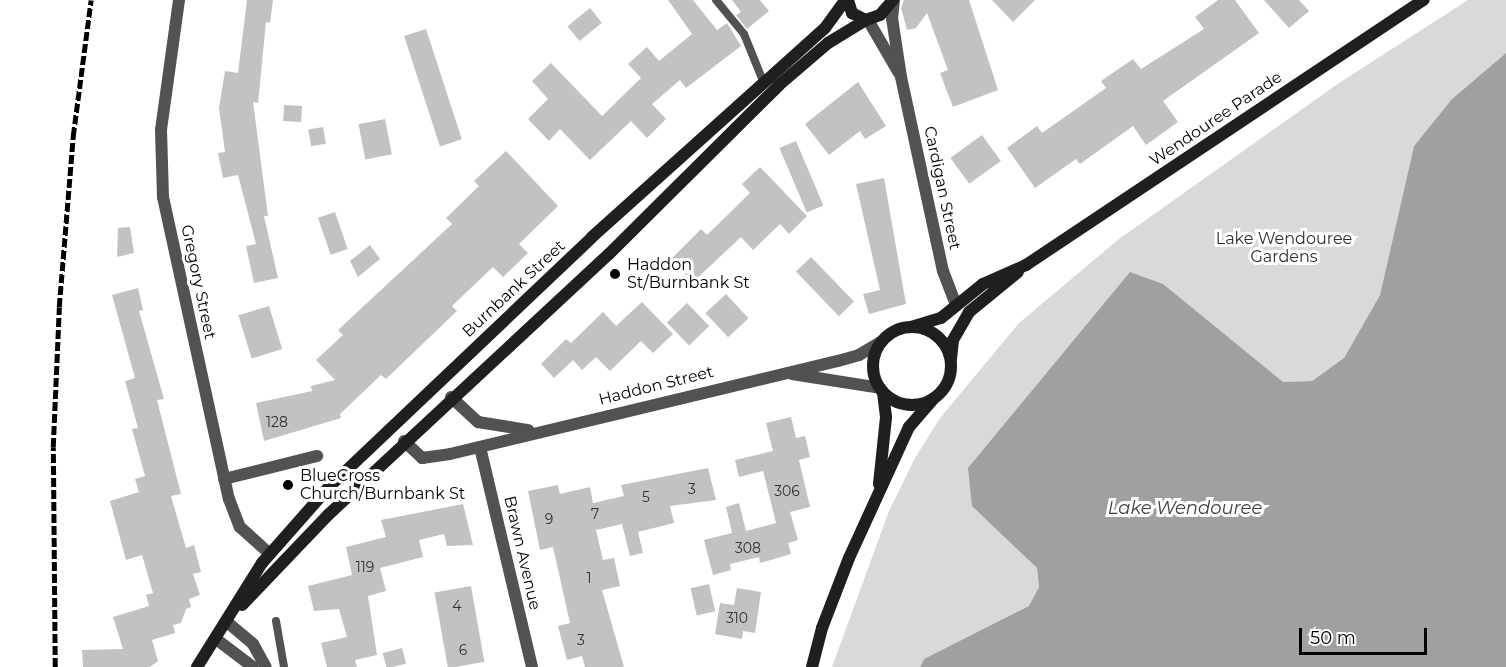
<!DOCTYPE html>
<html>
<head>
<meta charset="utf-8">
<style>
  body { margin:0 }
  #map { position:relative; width:1506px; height:667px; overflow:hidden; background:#fff; font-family:Montserrat,sans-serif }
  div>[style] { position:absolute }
  .green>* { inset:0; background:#d9d9d9 }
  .water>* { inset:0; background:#a0a0a0 }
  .building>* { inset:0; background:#c2c2c2; transform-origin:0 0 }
  .lane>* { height:8px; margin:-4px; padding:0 4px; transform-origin:4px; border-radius:4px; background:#525252 }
  .street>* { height:12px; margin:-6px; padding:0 6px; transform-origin:6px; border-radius:6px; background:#525252 }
  .secondary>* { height:12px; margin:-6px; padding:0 6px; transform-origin:6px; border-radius:6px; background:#1f1f1f }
  .secondary>.ring { margin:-6px; padding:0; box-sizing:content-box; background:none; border:12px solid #1f1f1f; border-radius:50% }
  .rail>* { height:4.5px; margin-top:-2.25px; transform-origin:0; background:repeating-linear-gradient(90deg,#000 0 9px,transparent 0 12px) }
  .dots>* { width:16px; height:16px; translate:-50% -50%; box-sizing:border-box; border:3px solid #fff; border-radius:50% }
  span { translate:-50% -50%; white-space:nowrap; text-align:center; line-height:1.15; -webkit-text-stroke:6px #fff; paint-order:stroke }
  .number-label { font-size:14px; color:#303030 }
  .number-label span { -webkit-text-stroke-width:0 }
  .street-label { font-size:16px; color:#000 }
  .park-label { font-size:16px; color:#303030 }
  .poi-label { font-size:16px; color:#000 }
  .left { translate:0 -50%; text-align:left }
  .water-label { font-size:18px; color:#414141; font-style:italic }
  .scale { position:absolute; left:1299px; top:628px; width:128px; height:27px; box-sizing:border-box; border:3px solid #000; border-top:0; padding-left:8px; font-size:18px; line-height:21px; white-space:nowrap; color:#000; -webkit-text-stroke:4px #fff; paint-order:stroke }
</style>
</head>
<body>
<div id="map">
  <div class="green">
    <div style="clip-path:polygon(1468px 0,1506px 0,1506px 53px,1452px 99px,1414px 146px,1380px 295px,1344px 358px,1312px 381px,1284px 382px,1506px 667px,973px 506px,1037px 568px,1039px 587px,1029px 607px,924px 659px,920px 667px,832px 667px,889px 511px,915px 458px,940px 418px,1019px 323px,1119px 239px,1339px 83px)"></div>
  </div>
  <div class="water">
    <div style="clip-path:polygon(1506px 53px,1506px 667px,920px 667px,924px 659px,1029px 606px,1039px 587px,1037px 568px,972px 506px,968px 468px,1130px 272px,1163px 284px,1283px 382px,1312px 381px,1344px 358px,1380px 295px,1414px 146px,1452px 99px)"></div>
  </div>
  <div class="building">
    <div style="clip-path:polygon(247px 0,273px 0,270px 23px,266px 22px,258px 103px,253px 102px,268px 216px,264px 216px,278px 278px,254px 283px,246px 246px,256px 244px,238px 175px,223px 178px,218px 153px,225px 152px,219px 108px,225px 71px,238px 73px)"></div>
    <div style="clip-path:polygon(668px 0,693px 0,717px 30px,727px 23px,741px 46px,686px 88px,680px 80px,652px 104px,666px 119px,647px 138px,631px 121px,590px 160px,560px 129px,549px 141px,528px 119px,548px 99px,532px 81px,551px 63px,602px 116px,641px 78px,628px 64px,647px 47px,659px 61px,692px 34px)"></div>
    <div style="clip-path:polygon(732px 0,760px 0,769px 11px,747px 29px,736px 15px,741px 12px)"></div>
    <div style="clip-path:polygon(904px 0,969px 0,998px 90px,953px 107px,940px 73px,948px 70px,927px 13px,916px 28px,907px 30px,901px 8px)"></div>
    <div style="clip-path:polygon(992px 0,1035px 0,1013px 22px)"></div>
    <div style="clip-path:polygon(1218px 0,1235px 0,1259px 33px,1163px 101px,1178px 122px,1146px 145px,1133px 126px,1080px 164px,1076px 159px,1035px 188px,1007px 148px,1037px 126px,1042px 133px,1106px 88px,1101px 81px,1133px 59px,1141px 69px,1204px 29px,1195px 17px)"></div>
    <div style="clip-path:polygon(1264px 0,1299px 0,1309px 11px,1289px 28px)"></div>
    <div style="left:590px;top:8px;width:19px;height:29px;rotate:51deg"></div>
    <div style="left:426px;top:29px;width:116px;height:23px;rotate:72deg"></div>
    <div style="clip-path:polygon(858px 82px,886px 126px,865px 139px,860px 131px,829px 155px,805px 124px)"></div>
    <div style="left:284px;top:105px;width:18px;height:16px;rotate:3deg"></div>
    <div style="left:385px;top:119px;width:36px;height:27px;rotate:79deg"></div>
    <div style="left:323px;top:127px;width:17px;height:15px;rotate:80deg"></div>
    <div style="left:982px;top:135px;width:32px;height:39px;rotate:54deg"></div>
    <div style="left:796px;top:141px;width:70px;height:18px;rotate:67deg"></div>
    <div style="clip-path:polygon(506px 151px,558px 206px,519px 244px,528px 253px,503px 277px,493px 267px,452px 306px,457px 311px,386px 379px,381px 375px,340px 414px,341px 418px,264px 441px,256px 403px,312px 391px,311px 386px,335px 380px,316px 360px,343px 335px,338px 330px,452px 224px,446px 218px,479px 186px,474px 181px)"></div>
    <div style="clip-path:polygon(760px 167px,807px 216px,789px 234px,780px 224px,753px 250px,741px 237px,693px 282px,671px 259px,701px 229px,707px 235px,750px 193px,742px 184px)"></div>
    <div style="clip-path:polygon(884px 178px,906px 304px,869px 314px,863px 294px,880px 290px,856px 184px)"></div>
    <div style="left:335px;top:212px;width:39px;height:18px;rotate:71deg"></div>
    <div style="clip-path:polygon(130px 227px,134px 253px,117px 257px,118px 228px)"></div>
    <div style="clip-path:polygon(370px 245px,380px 259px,358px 277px,350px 261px)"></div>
    <div style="left:811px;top:257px;width:62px;height:21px;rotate:46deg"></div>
    <div style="clip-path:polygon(138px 288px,143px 310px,139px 311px,164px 399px,157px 400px,181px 494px,171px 496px,186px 548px,194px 545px,201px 572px,193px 574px,200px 595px,189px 599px,191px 607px,186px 609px,181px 623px,173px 625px,175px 633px,152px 640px,158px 661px,150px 667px,83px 667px,82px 650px,123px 649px,113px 617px,149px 606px,146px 595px,153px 593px,142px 555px,126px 560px,110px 501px,139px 492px,135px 479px,145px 476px,132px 429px,138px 428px,125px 381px,135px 378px,112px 295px)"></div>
    <div style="left:726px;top:294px;width:33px;height:28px;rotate:47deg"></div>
    <div style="clip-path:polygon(642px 302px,673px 334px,653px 353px,641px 341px,610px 371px,596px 357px,582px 370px,573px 360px,554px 378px,541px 364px,566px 339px,571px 343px,603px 312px,616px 326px)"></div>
    <div style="left:687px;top:303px;width:32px;height:28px;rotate:46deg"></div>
    <div style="left:269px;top:306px;width:45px;height:32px;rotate:73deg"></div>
    <div style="clip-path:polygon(791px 417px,796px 438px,805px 436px,810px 457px,799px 460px,810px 507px,790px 512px,798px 540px,788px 543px,791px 554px,760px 563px,759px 557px,730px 564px,731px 570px,713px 575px,704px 540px,732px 533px,726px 507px,739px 503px,746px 531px,776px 523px,763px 471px,739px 477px,735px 460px,773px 451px,766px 423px)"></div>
    <div style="clip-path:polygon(708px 468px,716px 500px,670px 506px,674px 523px,638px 532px,643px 553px,630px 556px,622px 524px,596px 530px,603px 560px,614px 558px,620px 586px,602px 590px,624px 667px,585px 667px,582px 656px,567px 660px,558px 626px,570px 623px,553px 547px,540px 550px,528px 491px,558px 485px,560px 494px,590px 487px,593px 503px,624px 496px,621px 485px)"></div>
    <div style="clip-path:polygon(463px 504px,473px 545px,447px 546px,444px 534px,419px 540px,423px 557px,380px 568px,386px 591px,368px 596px,377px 655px,355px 660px,357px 667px,327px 667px,321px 643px,347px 637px,339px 609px,314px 611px,308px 586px,352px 575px,346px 547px,386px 537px,381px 520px)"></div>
    <div style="left:709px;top:584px;width:28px;height:19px;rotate:77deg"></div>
    <div style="left:471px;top:586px;width:77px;height:37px;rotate:80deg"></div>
    <div style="clip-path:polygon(737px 588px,761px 592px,755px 633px,743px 631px,742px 639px,715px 634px,720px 603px,734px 605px)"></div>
    <div style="left:402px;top:648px;width:16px;height:20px;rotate:75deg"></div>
  </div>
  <div class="lane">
    <div style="left:716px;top:0;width:44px;rotate:50.5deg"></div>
    <div style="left:744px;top:34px;width:51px;rotate:68deg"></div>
    <div style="left:276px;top:621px;width:47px;rotate:80.1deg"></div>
  </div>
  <div class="street">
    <div style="left:179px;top:0;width:131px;rotate:97.9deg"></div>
    <div style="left:161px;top:130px;width:67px;rotate:88.3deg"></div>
    <div style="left:163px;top:197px;width:309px;rotate:77.7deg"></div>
    <div style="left:229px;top:499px;width:30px;rotate:69deg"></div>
    <div style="left:240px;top:527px;width:39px;rotate:42deg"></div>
    <div style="left:894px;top:0;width:18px;rotate:96deg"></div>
    <div style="left:892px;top:18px;width:60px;rotate:81.3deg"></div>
    <div style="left:901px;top:77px;width:198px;rotate:77.8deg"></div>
    <div style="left:943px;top:271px;width:36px;rotate:69deg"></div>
    <div style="left:868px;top:20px;width:61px;rotate:59.7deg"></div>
    <div style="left:792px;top:374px;width:89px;rotate:9deg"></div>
    <div style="left:451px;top:397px;width:37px;rotate:43deg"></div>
    <div style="left:478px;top:422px;width:51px;rotate:9.1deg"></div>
    <div style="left:404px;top:441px;width:25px;rotate:43deg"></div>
    <div style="left:422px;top:458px;width:28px;rotate:-8deg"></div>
    <div style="left:450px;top:454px;width:399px;rotate:-13.5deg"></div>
    <div style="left:838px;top:361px;width:22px;rotate:-16deg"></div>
    <div style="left:859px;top:355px;width:27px;rotate:-31deg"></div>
    <div style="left:480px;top:447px;width:226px;rotate:76.7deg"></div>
    <div style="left:224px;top:479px;width:96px;rotate:-13.9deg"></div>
    <div style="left:227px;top:622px;width:34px;rotate:40deg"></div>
    <div style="left:253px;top:644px;width:26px;rotate:61deg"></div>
    <div style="left:216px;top:639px;width:46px;rotate:37.1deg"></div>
  </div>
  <div class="secondary">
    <div style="left:848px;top:0;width:14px;rotate:73deg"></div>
    <div style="left:852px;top:13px;width:16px;rotate:27deg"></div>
    <div style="left:866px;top:20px;width:15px;rotate:-20deg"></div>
    <div style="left:880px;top:15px;width:20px;rotate:-49deg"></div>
    <div style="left:911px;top:327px;width:31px;rotate:-17deg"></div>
    <div style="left:941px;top:318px;width:54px;rotate:-39deg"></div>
    <div style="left:983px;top:284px;width:47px;rotate:-23.8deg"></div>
    <div style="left:1026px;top:265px;width:478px;rotate:-33.7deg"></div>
    <div class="ring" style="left:873px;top:327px;width:66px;height:66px"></div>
    <div style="left:951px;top:359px;width:19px;rotate:-84deg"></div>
    <div style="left:953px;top:340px;width:32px;rotate:-60deg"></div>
    <div style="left:969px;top:312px;width:63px;rotate:-39.2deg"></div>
    <div style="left:879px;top:484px;width:67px;rotate:-84deg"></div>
    <div style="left:886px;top:417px;width:25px;rotate:-97deg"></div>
    <div style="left:242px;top:605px;width:124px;rotate:-46.3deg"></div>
    <div style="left:328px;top:515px;width:384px;rotate:-42.9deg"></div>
    <div style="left:609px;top:254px;width:240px;rotate:-44.8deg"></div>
    <div style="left:779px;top:85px;width:65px;rotate:-40.6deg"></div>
    <div style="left:828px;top:43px;width:44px;rotate:-31.2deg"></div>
    <div style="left:197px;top:667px;width:123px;rotate:-58deg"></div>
    <div style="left:262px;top:563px;width:103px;rotate:-48.6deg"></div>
    <div style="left:330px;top:486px;width:361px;rotate:-43.5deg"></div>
    <div style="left:592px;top:237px;width:313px;rotate:-41.9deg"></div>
    <div style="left:825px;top:28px;width:34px;rotate:-54deg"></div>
    <div style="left:812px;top:667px;width:40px;rotate:-75.6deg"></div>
    <div style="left:822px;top:628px;width:75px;rotate:-68.9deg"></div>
    <div style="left:849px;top:558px;width:144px;rotate:-65.4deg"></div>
    <div style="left:909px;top:427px;width:38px;rotate:-49deg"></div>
  </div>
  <div class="rail">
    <div style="left:55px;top:667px;width:220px;rotate:-90.5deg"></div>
    <div style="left:53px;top:447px;width:140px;rotate:-87.5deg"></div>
    <div style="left:59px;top:307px;width:172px;rotate:-85.3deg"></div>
    <div style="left:73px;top:136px;width:137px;rotate:-82.5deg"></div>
  </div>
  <div class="dots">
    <div style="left:615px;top:274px;background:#000"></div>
    <div style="left:288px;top:485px;background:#000"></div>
  </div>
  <div class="number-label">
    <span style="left:277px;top:422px">128</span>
    <span style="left:692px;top:489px">3</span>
    <span style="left:787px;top:491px">306</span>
    <span style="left:646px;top:497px">5</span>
    <span style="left:595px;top:514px">7</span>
    <span style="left:549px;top:519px">9</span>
    <span style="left:748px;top:548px">308</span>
    <span style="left:365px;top:567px">119</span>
    <span style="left:589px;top:578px">1</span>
    <span style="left:457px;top:606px">4</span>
    <span style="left:737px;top:618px">310</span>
    <span style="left:581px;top:640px">3</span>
    <span style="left:463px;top:650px">6</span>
  </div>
  <div class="street-label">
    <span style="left:1216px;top:119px;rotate:-34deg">Wendouree Parade</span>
    <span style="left:942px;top:188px;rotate:78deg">Cardigan Street</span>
    <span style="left:198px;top:282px;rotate:78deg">Gregory Street</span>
    <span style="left:514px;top:289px;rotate:-43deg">Burnbank Street</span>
    <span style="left:656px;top:386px;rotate:-14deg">Haddon Street</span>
    <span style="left:522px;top:553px;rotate:77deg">Brawn Avenue</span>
  </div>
  <div class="park-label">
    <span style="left:1284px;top:248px">Lake Wendouree<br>Gardens</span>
  </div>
  <div class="poi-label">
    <span class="left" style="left:627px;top:274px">Haddon<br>St/Burnbank St</span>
    <span class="left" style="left:300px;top:485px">BlueCross<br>Church/Burnbank St</span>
  </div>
  <div class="water-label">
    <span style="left:1185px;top:508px">Lake Wendouree</span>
  </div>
  <div class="scale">50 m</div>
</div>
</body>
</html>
